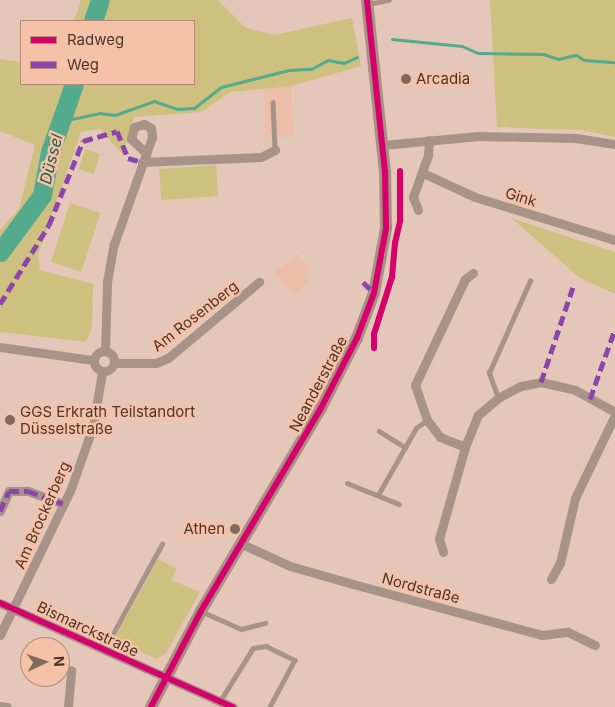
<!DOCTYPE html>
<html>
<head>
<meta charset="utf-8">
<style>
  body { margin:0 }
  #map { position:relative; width:615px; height:707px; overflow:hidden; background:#e4c7b8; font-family:Inter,sans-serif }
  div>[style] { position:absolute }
  .built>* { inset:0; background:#ecbea7; transform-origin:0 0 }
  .green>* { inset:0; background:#cec07f; transform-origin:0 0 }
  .stream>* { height:3px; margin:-1.5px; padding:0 1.5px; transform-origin:1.5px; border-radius:1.5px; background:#53aa8d }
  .river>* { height:19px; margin:-9.5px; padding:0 9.5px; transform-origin:9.5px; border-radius:9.5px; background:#53aa8d }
  .lane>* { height:4.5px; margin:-2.25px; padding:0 2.25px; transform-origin:2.25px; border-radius:2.25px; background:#a89388 }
  .street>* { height:9px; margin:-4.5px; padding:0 4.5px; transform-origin:4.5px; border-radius:4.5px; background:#a89388 }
  .street>.ring { margin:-4.5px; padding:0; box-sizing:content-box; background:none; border:9px solid #a89388; border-radius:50% }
  .secondary>* { height:12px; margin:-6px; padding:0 6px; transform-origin:6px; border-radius:6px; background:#a89083 }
  .quiet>* { height:5px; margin-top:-2.5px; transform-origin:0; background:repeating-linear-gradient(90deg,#8e44ad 0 10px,transparent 0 15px) }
  .cycleway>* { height:6px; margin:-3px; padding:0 3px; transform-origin:3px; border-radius:3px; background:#d6006c }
  .dots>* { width:14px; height:14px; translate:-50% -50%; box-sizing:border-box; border:2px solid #f5c1a7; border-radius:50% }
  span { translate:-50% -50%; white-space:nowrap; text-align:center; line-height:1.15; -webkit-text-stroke:5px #f5c1a7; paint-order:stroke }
  .poi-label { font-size:15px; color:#4c372c }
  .left { translate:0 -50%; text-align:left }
  .right { translate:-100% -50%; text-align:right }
  .street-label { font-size:15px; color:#4c372c }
  .water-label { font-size:16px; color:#205f4b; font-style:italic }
  .legend { position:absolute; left:20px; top:20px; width:175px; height:65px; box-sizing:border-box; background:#f5c1a7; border:1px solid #b18a76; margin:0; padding:6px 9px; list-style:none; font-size:15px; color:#4c372c }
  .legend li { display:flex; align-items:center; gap:10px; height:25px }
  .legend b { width:25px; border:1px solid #b18a76 }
  .north { position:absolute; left:20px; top:637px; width:50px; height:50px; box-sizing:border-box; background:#f5c1a7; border:1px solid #b18a76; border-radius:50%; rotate:87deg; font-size:14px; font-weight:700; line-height:20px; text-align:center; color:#4c372c }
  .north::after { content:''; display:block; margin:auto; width:18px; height:22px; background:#81695d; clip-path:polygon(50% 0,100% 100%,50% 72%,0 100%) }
</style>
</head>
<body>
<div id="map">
  <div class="built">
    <div style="left:291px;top:86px;width:50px;height:27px;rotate:88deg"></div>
    <div style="clip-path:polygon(298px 254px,310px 270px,303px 276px,309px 282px,293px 295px,275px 272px)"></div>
  </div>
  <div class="green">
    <div style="clip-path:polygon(81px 0,218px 0,246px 28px,274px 35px,352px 18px,361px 66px,291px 86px,230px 92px,202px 112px,134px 117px,123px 155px,100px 129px,81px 132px,38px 255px,40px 270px,93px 284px,92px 327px,86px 342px,0 332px,0 230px,19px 209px,35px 145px,0 131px,0 59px,21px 62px,21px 84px,194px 84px,194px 21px,74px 21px)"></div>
    <div style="clip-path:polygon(490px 0,615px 0,615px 137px,582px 130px,497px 127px)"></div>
    <div style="left:85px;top:149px;width:16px;height:21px;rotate:18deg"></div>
    <div style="left:216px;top:165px;width:31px;height:57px;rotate:86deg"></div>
    <div style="left:70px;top:203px;width:32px;height:62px;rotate:18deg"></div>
    <div style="clip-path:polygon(511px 218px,615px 252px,615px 294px,580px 278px)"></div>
    <div style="clip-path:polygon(158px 559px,177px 569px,171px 580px,200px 592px,166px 653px,156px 659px,114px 639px)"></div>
  </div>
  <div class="stream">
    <div style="left:392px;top:39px;width:70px;rotate:5.7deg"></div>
    <div style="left:462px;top:46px;width:17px;rotate:24deg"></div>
    <div style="left:478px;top:53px;width:65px;rotate:0.9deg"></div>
    <div style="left:543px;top:54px;width:16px;rotate:18deg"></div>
    <div style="left:558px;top:59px;width:18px;rotate:-13deg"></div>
    <div style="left:576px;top:55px;width:9px;rotate:32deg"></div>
    <div style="left:584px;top:60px;width:31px;rotate:4deg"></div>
    <div style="left:62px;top:121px;width:39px;rotate:-12deg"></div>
    <div style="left:100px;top:113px;width:15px;rotate:8deg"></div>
    <div style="left:115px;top:115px;width:41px;rotate:-19.7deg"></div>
    <div style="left:154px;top:101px;width:24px;rotate:19deg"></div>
    <div style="left:177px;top:109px;width:17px;rotate:-3deg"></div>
    <div style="left:194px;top:108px;width:34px;rotate:-38deg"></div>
    <div style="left:221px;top:87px;width:70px;rotate:-14deg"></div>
    <div style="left:289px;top:70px;width:22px;rotate:-3deg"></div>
    <div style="left:311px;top:69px;width:19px;rotate:-28deg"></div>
    <div style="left:328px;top:60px;width:16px;rotate:11deg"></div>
    <div style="left:344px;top:63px;width:14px;rotate:-25deg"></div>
  </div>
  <div class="river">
    <div style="left:93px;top:21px;width:22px;rotate:-72deg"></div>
    <div style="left:0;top:252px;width:71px;rotate:-53.6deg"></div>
    <div style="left:42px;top:195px;width:44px;rotate:-79.5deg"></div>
    <div style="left:50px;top:152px;width:72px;rotate:-70.6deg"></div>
  </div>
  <div class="lane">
    <div style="left:368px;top:4px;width:21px;rotate:-11deg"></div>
    <div style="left:273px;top:102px;width:48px;rotate:87.6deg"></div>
    <div style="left:498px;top:398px;width:27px;rotate:-110deg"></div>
    <div style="left:489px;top:373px;width:101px;rotate:-66deg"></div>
    <div style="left:379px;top:431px;width:31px;rotate:32deg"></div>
    <div style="left:347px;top:483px;width:56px;rotate:22deg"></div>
    <div style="left:378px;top:495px;width:77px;rotate:-60.4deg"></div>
    <div style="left:416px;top:428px;width:14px;rotate:-36deg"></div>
    <div style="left:203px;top:612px;width:42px;rotate:24.1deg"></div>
    <div style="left:241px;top:629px;width:25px;rotate:-14deg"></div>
    <div style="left:104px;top:650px;width:121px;rotate:-61.3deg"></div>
    <div style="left:220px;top:701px;width:62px;rotate:-58.1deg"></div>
    <div style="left:253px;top:648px;width:13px;rotate:-9deg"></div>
    <div style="left:266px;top:646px;width:32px;rotate:26deg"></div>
    <div style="left:295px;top:660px;width:53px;rotate:118deg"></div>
  </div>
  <div class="street">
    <div style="left:383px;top:145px;width:96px;rotate:-5.4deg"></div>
    <div style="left:479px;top:136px;width:97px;rotate:1.2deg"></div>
    <div style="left:576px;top:138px;width:39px;rotate:9deg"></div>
    <div style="left:142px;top:162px;width:119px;rotate:-2.4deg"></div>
    <div style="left:261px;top:157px;width:16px;rotate:-27deg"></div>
    <div style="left:423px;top:173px;width:57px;rotate:24.8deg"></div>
    <div style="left:475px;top:197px;width:146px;rotate:17.1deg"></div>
    <div style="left:418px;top:210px;width:14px;rotate:-111deg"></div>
    <div style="left:413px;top:197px;width:45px;rotate:-70.3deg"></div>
    <div style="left:428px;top:155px;width:15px;rotate:-86deg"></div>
    <div style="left:0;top:347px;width:94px;rotate:8deg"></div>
    <div class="ring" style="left:94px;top:351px;width:11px;height:11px"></div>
    <div style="left:105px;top:351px;width:69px;rotate:-88.3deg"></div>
    <div style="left:107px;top:282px;width:39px;rotate:-80deg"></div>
    <div style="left:114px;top:244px;width:114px;rotate:-70.4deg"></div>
    <div style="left:152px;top:137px;width:9px;rotate:-96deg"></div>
    <div style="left:151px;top:128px;width:8px;rotate:-150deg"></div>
    <div style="left:144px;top:124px;width:10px;rotate:163deg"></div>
    <div style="left:134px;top:127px;width:12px;rotate:104deg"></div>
    <div style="left:131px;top:139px;width:21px;rotate:43deg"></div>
    <div style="left:114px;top:363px;width:42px"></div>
    <div style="left:156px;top:363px;width:13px;rotate:-23deg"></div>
    <div style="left:168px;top:358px;width:119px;rotate:-39.9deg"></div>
    <div style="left:465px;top:447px;width:27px;rotate:-158deg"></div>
    <div style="left:440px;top:437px;width:21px;rotate:-127deg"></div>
    <div style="left:427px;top:420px;width:37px;rotate:-109deg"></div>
    <div style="left:415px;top:385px;width:117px;rotate:-64.7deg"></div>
    <div style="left:465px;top:279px;width:10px;rotate:-37deg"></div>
    <div style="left:0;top:511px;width:22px;rotate:-66deg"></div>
    <div style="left:9px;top:491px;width:19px"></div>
    <div style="left:28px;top:491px;width:37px;rotate:20deg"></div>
    <div style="left:242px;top:544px;width:53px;rotate:24.6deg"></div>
    <div style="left:290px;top:566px;width:66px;rotate:15.9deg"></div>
    <div style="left:353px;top:584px;width:196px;rotate:15.1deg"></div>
    <div style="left:542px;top:635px;width:26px;rotate:-7deg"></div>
    <div style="left:568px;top:632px;width:30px;rotate:26deg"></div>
    <div style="left:443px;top:552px;width:14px;rotate:-107deg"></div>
    <div style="left:439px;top:539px;width:96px;rotate:-74.2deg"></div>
    <div style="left:465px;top:447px;width:35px;rotate:-68deg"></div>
    <div style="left:478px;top:415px;width:26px;rotate:-40deg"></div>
    <div style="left:498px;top:398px;width:26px;rotate:-28deg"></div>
    <div style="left:521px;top:386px;width:20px;rotate:-11deg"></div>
    <div style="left:541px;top:382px;width:35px;rotate:13deg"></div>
    <div style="left:575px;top:390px;width:46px;rotate:28.8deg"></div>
    <div style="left:551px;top:579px;width:18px;rotate:-61deg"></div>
    <div style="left:560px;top:563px;width:67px;rotate:-77deg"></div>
    <div style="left:575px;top:498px;width:92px;rotate:-64.3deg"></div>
    <div style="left:0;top:603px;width:255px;rotate:24.1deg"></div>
    <div style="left:0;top:635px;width:160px;rotate:-64.1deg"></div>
    <div style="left:70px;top:491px;width:69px;rotate:-70.5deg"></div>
    <div style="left:93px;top:426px;width:55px;rotate:-80.5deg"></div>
    <div style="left:0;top:706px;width:7px;rotate:8deg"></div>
    <div style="left:68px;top:707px;width:37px;rotate:-85deg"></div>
  </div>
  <div class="secondary">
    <div style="left:151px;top:707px;width:108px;rotate:-62.5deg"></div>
    <div style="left:201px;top:611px;width:236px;rotate:-59.4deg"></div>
    <div style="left:321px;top:408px;width:79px;rotate:-62.8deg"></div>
    <div style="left:357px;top:338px;width:48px;rotate:-69.3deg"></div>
    <div style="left:374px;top:293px;width:66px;rotate:-79.5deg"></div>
    <div style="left:386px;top:228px;width:56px;rotate:-91deg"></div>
    <div style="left:385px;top:172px;width:173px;rotate:-96deg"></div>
  </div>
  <div class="quiet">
    <div style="left:363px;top:282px;width:16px;rotate:45deg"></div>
    <div style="left:0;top:304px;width:93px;rotate:-58.2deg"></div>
    <div style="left:49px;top:225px;width:91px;rotate:-68deg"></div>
    <div style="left:83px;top:141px;width:35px;rotate:-16deg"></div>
    <div style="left:117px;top:131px;width:29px;rotate:68deg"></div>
    <div style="left:128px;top:158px;width:15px;rotate:16deg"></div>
    <div style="left:541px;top:382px;width:100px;rotate:-71.4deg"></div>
    <div style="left:590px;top:399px;width:74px;rotate:-70.3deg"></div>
    <div style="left:0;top:511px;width:22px;rotate:-66deg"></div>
    <div style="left:9px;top:491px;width:19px"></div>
    <div style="left:28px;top:491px;width:37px;rotate:20deg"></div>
  </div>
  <div class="cycleway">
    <div style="left:374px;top:348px;width:14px;rotate:-90deg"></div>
    <div style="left:374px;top:334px;width:60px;rotate:-72.5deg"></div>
    <div style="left:392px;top:277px;width:34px;rotate:-85deg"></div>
    <div style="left:395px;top:243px;width:23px;rotate:-77deg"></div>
    <div style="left:400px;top:221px;width:50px;rotate:-90deg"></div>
    <div style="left:0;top:603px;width:255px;rotate:24.1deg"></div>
    <div style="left:151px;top:707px;width:108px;rotate:-62.5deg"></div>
    <div style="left:201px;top:611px;width:236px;rotate:-59.4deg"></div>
    <div style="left:321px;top:408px;width:79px;rotate:-62.8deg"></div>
    <div style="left:357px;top:338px;width:48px;rotate:-69.3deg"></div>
    <div style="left:374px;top:293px;width:66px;rotate:-79.5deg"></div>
    <div style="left:386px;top:228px;width:56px;rotate:-91deg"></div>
    <div style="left:385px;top:172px;width:173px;rotate:-96deg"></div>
  </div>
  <div class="dots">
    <div style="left:406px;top:79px;background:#81695d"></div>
    <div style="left:10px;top:420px;background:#81695d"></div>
    <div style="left:235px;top:529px;background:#81695d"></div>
  </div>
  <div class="poi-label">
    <span class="left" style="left:416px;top:79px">Arcadia</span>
    <span class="left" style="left:20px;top:420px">GGS Erkrath Teilstandort<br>Düsselstraße</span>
    <span class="right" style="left:225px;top:529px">Athen</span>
  </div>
  <div class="street-label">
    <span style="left:521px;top:197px;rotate:17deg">Gink</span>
    <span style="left:195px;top:316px;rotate:-38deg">Am Rosenberg</span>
    <span style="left:318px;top:384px;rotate:-62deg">Neanderstraße</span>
    <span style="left:42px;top:515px;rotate:-66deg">Am Brockerberg</span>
    <span style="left:421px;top:588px;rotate:15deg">Nordstraße</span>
    <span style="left:88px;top:629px;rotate:25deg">Bismarckstraße</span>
  </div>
  <div class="water-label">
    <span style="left:51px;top:159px;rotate:-76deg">Düssel</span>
  </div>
  <ul class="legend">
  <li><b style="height:6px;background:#d6006c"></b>Radweg</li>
  <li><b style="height:6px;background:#8e44ad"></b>Weg</li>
  </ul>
  <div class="north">N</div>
</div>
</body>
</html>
